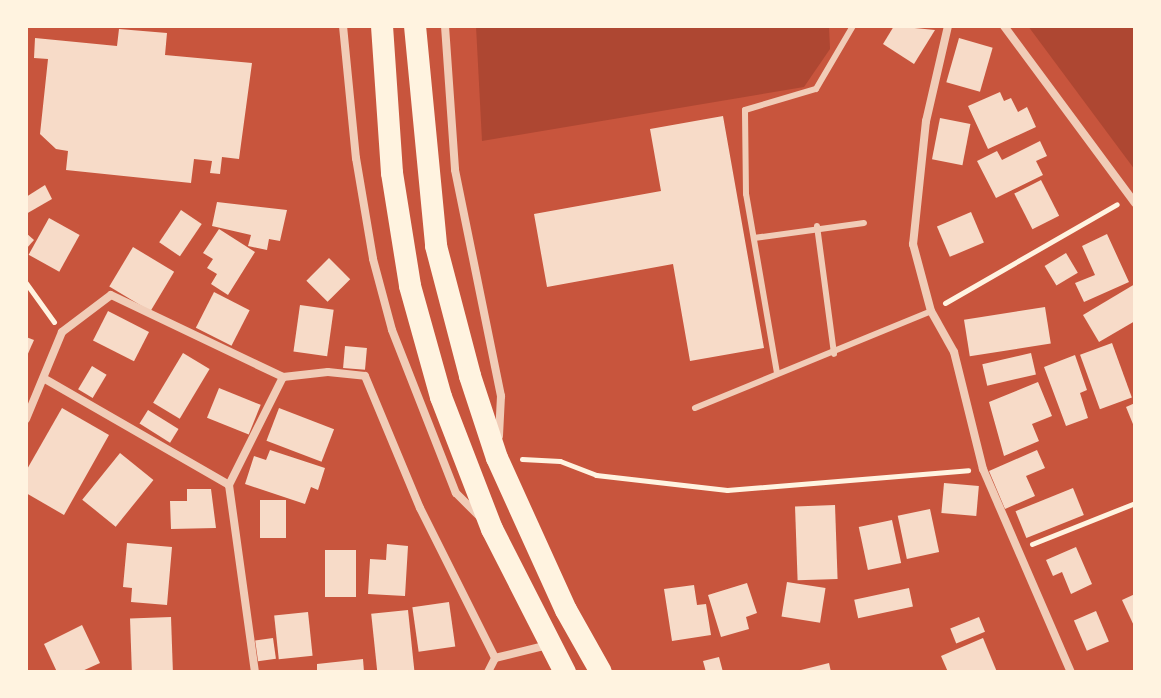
<!DOCTYPE html>
<html>
<head>
<meta charset="utf-8">
<style>
  body { margin:0 }
  #map { position:relative; width:1161px; height:698px; overflow:hidden; background:#c8553d; font-family:Signika,sans-serif }
  div>[style] { position:absolute }
  .green>* { inset:0; background:#ae4732 }
  .building>* { inset:0; background:#f7dbc8; transform-origin:0 0 }
  .path>* { height:5px; margin:-2.5px; padding:0 2.5px; transform-origin:2.5px; border-radius:2.5px; background:#fff3e0 }
  .service>* { height:6px; margin:-3px; padding:0 3px; transform-origin:3px; border-radius:3px; background:#f1ccb7 }
  .minor>* { height:8px; margin:-4px; padding:0 4px; transform-origin:4px; border-radius:4px; background:#f1ccb7 }
  .trunk>* { height:22px; margin:-11px; padding:0 11px; transform-origin:11px; border-radius:11px; background:#fff3e0 }
  span { translate:-50% -50%; white-space:nowrap; text-align:center; line-height:1.15; -webkit-text-stroke:7px #fff3e0; paint-order:stroke }
  .frame { position:absolute; inset:0; border:28px solid #fff3e0; pointer-events:none }
</style>
</head>
<body>
<div id="map">
  <div class="green">
    <div style="clip-path:polygon(476px 26px,829px 26px,830px 49px,804px 87px,482px 141px)"></div>
    <div style="clip-path:polygon(1028px 26px,1135px 26px,1135px 170px)"></div>
  </div>
  <div class="building">
    <div style="clip-path:polygon(894px 26px,935px 30px,914px 64px,883px 44px)"></div>
    <div style="clip-path:polygon(119px 29px,167px 33px,165px 55px,252px 63px,239px 159px,222px 157px,220px 174px,210px 173px,212px 161px,194px 159px,191px 183px,66px 170px,68px 151px,56px 149px,40px 134px,48px 59px,34px 58px,35px 38px,117px 46px)"></div>
    <div style="left:959px;top:38px;width:35px;height:46px;rotate:16deg"></div>
    <div style="clip-path:polygon(1000px 92px,1004px 101px,1011px 98px,1018px 112px,1027px 107px,1036px 127px,988px 149px,968px 106px)"></div>
    <div style="clip-path:polygon(723px 116px,764px 348px,690px 361px,673px 264px,547px 287px,534px 214px,661px 191px,650px 129px)"></div>
    <div style="left:940px;top:118px;width:31px;height:42px;rotate:11deg"></div>
    <div style="clip-path:polygon(1040px 141px,1047px 156px,1036px 161px,1043px 175px,996px 198px,977px 161px,997px 151px,1002px 160px)"></div>
    <div style="left:1041px;top:180px;width:40px;height:30px;rotate:63deg"></div>
    <div style="clip-path:polygon(45px 185px,52px 199px,26px 214px,26px 197px)"></div>
    <div style="clip-path:polygon(217px 202px,287px 210px,280px 241px,269px 239px,267px 250px,248px 246px,251px 235px,212px 226px)"></div>
    <div style="left:181px;top:210px;width:25px;height:39px;rotate:34deg"></div>
    <div style="left:971px;top:212px;width:33px;height:37px;rotate:67deg"></div>
    <div style="left:49px;top:218px;width:35px;height:42px;rotate:29deg"></div>
    <div style="clip-path:polygon(219px 229px,255px 252px,228px 295px,211px 284px,217px 274px,207px 268px,213px 259px,203px 253px)"></div>
    <div style="clip-path:polygon(26px 233px,34px 240px,26px 249px)"></div>
    <div style="clip-path:polygon(1107px 234px,1129px 282px,1084px 302px,1075px 283px,1095px 275px,1082px 246px)"></div>
    <div style="left:133px;top:247px;width:48px;height:46px;rotate:31deg"></div>
    <div style="left:1066px;top:253px;width:23px;height:25px;rotate:59deg"></div>
    <div style="left:329px;top:258px;width:30px;height:32px;rotate:45deg"></div>
    <div style="clip-path:polygon(1135px 284px,1135px 321px,1099px 342px,1083px 315px)"></div>
    <div style="left:214px;top:292px;width:40px;height:40px;rotate:27deg"></div>
    <div style="left:300px;top:305px;width:34px;height:47px;rotate:8deg"></div>
    <div style="left:1045px;top:307px;width:37px;height:82px;rotate:81deg"></div>
    <div style="left:108px;top:311px;width:46px;height:33px;rotate:27deg"></div>
    <div style="clip-path:polygon(26px 337px,34px 340px,26px 358px)"></div>
    <div style="left:1112px;top:343px;width:58px;height:34px;rotate:70deg"></div>
    <div style="left:345px;top:346px;width:22px;height:22px;rotate:5deg"></div>
    <div style="left:183px;top:353px;width:31px;height:58px;rotate:31deg"></div>
    <div style="left:1031px;top:353px;width:22px;height:50px;rotate:77deg"></div>
    <div style="clip-path:polygon(1075px 355px,1087px 390px,1080px 393px,1088px 418px,1066px 426px,1044px 367px)"></div>
    <div style="left:92px;top:366px;width:17px;height:27px;rotate:31deg"></div>
    <div style="clip-path:polygon(1038px 382px,1052px 416px,1032px 424px,1039px 441px,1004px 456px,989px 402px)"></div>
    <div style="left:219px;top:388px;width:45px;height:32px;rotate:22deg"></div>
    <div style="clip-path:polygon(1135px 403px,1135px 429px,1126px 407px)"></div>
    <div style="clip-path:polygon(62px 408px,109px 435px,64px 515px,26px 493px,26px 471px)"></div>
    <div style="left:279px;top:408px;width:59px;height:35px;rotate:21deg"></div>
    <div style="left:148px;top:410px;width:36px;height:16px;rotate:32deg"></div>
    <div style="clip-path:polygon(270px 450px,325px 468px,318px 490px,311px 487px,305px 504px,245px 484px,254px 456px,266px 460px)"></div>
    <div style="clip-path:polygon(1037px 450px,1045px 468px,1026px 476px,1035px 496px,1005px 509px,989px 471px)"></div>
    <div style="left:120px;top:453px;width:43px;height:60px;rotate:39deg"></div>
    <div style="left:944px;top:483px;width:35px;height:30px;rotate:5deg"></div>
    <div style="left:1073px;top:488px;width:29px;height:62px;rotate:68deg"></div>
    <div style="clip-path:polygon(187px 489px,211px 489px,216px 528px,171px 529px,170px 501px,187px 501px)"></div>
    <div style="left:260px;top:500px;width:26px;height:38px"></div>
    <div style="left:835px;top:505px;width:74px;height:40px;rotate:88deg"></div>
    <div style="left:930px;top:509px;width:44px;height:33px;rotate:78deg"></div>
    <div style="left:892px;top:520px;width:44px;height:34px;rotate:78deg"></div>
    <div style="clip-path:polygon(127px 543px,172px 547px,167px 605px,131px 602px,132px 588px,123px 587px)"></div>
    <div style="clip-path:polygon(387px 544px,408px 546px,405px 596px,368px 594px,370px 559px,386px 560px)"></div>
    <div style="clip-path:polygon(1076px 547px,1092px 584px,1071px 594px,1062px 572px,1053px 576px,1046px 560px)"></div>
    <div style="left:325px;top:550px;width:31px;height:47px"></div>
    <div style="left:787px;top:582px;width:39px;height:35px;rotate:9deg"></div>
    <div style="clip-path:polygon(747px 583px,757px 613px,746px 617px,749px 629px,721px 637px,708px 595px)"></div>
    <div style="clip-path:polygon(694px 585px,697px 605px,706px 604px,711px 635px,672px 641px,664px 589px)"></div>
    <div style="left:909px;top:588px;width:19px;height:56px;rotate:78deg"></div>
    <div style="clip-path:polygon(1135px 594px,1135px 628px,1122px 600px)"></div>
    <div style="left:449px;top:602px;width:45px;height:37px;rotate:82deg"></div>
    <div style="left:408px;top:610px;width:62px;height:37px;rotate:84deg"></div>
    <div style="left:1096px;top:611px;width:33px;height:24px;rotate:67deg"></div>
    <div style="left:308px;top:612px;width:44px;height:34px;rotate:84deg"></div>
    <div style="left:171px;top:617px;width:53px;height:41px;rotate:88deg"></div>
    <div style="left:979px;top:617px;width:16px;height:31px;rotate:68deg"></div>
    <div style="clip-path:polygon(82px 625px,100px 663px,80px 672px,57px 672px,44px 644px)"></div>
    <div style="left:273px;top:638px;width:21px;height:18px;rotate:82deg"></div>
    <div style="clip-path:polygon(983px 638px,997px 672px,948px 672px,941px 656px)"></div>
    <div style="clip-path:polygon(719px 657px,723px 672px,706px 672px,703px 661px)"></div>
    <div style="clip-path:polygon(363px 659px,364px 672px,317px 672px,317px 664px)"></div>
    <div style="clip-path:polygon(829px 663px,831px 672px,797px 672px,797px 671px)"></div>
  </div>
  <div class="path">
    <div style="left:26px;top:283px;width:48px;rotate:54.3deg"></div>
    <div style="left:945px;top:303px;width:198px;rotate:-29.9deg"></div>
    <div style="left:522px;top:459px;width:38px;rotate:3deg"></div>
    <div style="left:560px;top:461px;width:39px;rotate:21deg"></div>
    <div style="left:596px;top:475px;width:132px;rotate:6.5deg"></div>
    <div style="left:727px;top:490px;width:242px;rotate:-4.7deg"></div>
    <div style="left:1032px;top:544px;width:111px;rotate:-21.7deg"></div>
  </div>
  <div class="service">
    <div style="left:817px;top:226px;width:129px;rotate:82.4deg"></div>
    <div style="left:754px;top:238px;width:111px;rotate:-7.8deg"></div>
    <div style="left:777px;top:373px;width:182px;rotate:-99.8deg"></div>
    <div style="left:746px;top:194px;width:84px;rotate:-90.7deg"></div>
    <div style="left:745px;top:110px;width:74px;rotate:-16.5deg"></div>
    <div style="left:816px;top:89px;width:73px;rotate:-59.6deg"></div>
    <div style="left:695px;top:408px;width:255px;rotate:-22.3deg"></div>
  </div>
  <div class="minor">
    <div style="left:343px;top:26px;width:133px;rotate:84.4deg"></div>
    <div style="left:356px;top:158px;width:102px;rotate:80.4deg"></div>
    <div style="left:373px;top:259px;width:73px;rotate:75deg"></div>
    <div style="left:392px;top:330px;width:175px;rotate:68.6deg"></div>
    <div style="left:456px;top:493px;width:34px;rotate:45deg"></div>
    <div style="left:445px;top:26px;width:144px;rotate:86deg"></div>
    <div style="left:455px;top:170px;width:231px;rotate:78.5deg"></div>
    <div style="left:501px;top:396px;width:40px;rotate:92.9deg"></div>
    <div style="left:948px;top:26px;width:98px;rotate:103deg"></div>
    <div style="left:926px;top:121px;width:124px;rotate:96deg"></div>
    <div style="left:913px;top:244px;width:69px;rotate:75deg"></div>
    <div style="left:931px;top:311px;width:47px;rotate:60.7deg"></div>
    <div style="left:954px;top:352px;width:121px;rotate:76.1deg"></div>
    <div style="left:983px;top:469px;width:221px;rotate:66.6deg"></div>
    <div style="left:1004px;top:26px;width:220px;rotate:53.5deg"></div>
    <div style="left:283px;top:377px;width:45px;rotate:-6.3deg"></div>
    <div style="left:328px;top:372px;width:37px;rotate:6deg"></div>
    <div style="left:365px;top:376px;width:143px;rotate:67.4deg"></div>
    <div style="left:420px;top:508px;width:168px;rotate:63.4deg"></div>
    <div style="left:45px;top:379px;width:212px;rotate:29.9deg"></div>
    <div style="left:229px;top:485px;width:189px;rotate:82.1deg"></div>
    <div style="left:26px;top:419px;width:94px;rotate:-67.5deg"></div>
    <div style="left:62px;top:332px;width:61px;rotate:-37.1deg"></div>
    <div style="left:111px;top:295px;width:191px;rotate:25.5deg"></div>
    <div style="left:283px;top:377px;width:121px;rotate:116.6deg"></div>
    <div style="left:488px;top:672px;width:16px;rotate:-63deg"></div>
    <div style="left:495px;top:658px;width:55px;rotate:-13.8deg"></div>
  </div>
  <div class="trunk">
    <div style="left:382px;top:26px;width:147px;rotate:86.1deg"></div>
    <div style="left:392px;top:173px;width:114px;rotate:80.9deg"></div>
    <div style="left:410px;top:286px;width:115px;rotate:74.4deg"></div>
    <div style="left:441px;top:397px;width:142px;rotate:68.9deg"></div>
    <div style="left:492px;top:529px;width:161px;rotate:63deg"></div>
    <div style="left:415px;top:26px;width:221px;rotate:84.5deg"></div>
    <div style="left:436px;top:246px;width:134px;rotate:75.3deg"></div>
    <div style="left:470px;top:376px;width:86px;rotate:71.8deg"></div>
    <div style="left:497px;top:458px;width:167px;rotate:65.6deg"></div>
    <div style="left:566px;top:610px;width:71px;rotate:60.6deg"></div>
  </div>
  <div class="frame"></div>
</div>
</body>
</html>
